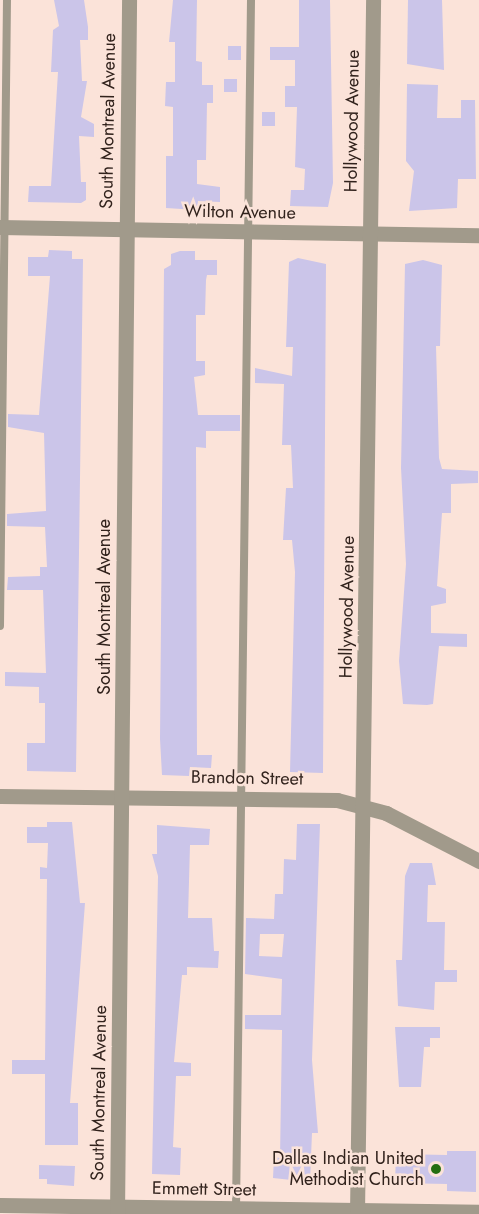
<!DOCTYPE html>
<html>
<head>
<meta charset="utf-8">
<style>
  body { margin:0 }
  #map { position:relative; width:479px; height:1214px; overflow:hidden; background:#fbe3d9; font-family:Jost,sans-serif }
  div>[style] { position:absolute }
  .building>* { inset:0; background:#cbc5e9; transform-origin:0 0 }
  .lane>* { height:8px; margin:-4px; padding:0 4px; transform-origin:4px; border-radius:4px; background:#a19a8b }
  .street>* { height:15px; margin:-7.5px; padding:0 7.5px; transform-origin:7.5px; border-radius:7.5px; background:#a19a8b }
  .dots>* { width:16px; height:16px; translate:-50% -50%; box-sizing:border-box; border:3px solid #fbe3d9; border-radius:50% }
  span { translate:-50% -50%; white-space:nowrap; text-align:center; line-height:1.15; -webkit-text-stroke:5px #fbe3d9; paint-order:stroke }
  .street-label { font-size:18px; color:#31221c }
  .poi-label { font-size:18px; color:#31221c }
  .right { translate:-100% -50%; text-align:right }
</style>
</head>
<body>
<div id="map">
  <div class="building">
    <div style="clip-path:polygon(54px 0,84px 0,88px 27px,88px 40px,80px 40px,82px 81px,87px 81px,81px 117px,94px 124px,94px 137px,79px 136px,81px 182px,86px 182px,86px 200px,81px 203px,28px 202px,29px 186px,51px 186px,58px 72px,51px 72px,53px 30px,59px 26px)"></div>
    <div style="clip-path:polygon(173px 0,197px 0,196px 61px,202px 62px,202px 85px,213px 85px,213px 103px,207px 103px,206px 160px,197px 160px,197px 184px,220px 187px,220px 202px,198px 201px,197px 210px,166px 208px,166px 156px,173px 156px,173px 107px,165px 106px,166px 82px,175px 82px,175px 42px,169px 42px)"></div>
    <div style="clip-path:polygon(299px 0,330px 0,333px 183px,328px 207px,290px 206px,291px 190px,304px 190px,305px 169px,295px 167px,297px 107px,285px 107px,285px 86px,295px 86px,295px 60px,270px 60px,270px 47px,299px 47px)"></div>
    <div style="clip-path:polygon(408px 0,442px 0,444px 70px,407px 64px)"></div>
    <div style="left:228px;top:46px;width:13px;height:14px"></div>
    <div style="left:224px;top:79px;width:13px;height:13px"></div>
    <div style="clip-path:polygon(407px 84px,438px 85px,437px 118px,461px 118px,461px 100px,475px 100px,476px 179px,458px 179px,457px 208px,409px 211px,414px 171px,406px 161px)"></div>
    <div style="left:262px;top:112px;width:13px;height:14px"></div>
    <div style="clip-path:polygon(49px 250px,72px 251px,72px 259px,83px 259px,76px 772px,27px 771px,27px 743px,45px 743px,45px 703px,39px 703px,39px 687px,5px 686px,5px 672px,46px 673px,43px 590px,7px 590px,8px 577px,40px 576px,40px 567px,47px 567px,45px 527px,7px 526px,7px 514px,46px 511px,44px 433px,8px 427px,8px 414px,39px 415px,50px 276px,28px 276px,28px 257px,48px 257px)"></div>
    <div style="clip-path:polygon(180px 251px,195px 251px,195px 260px,217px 260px,217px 275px,207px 275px,206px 280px,205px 315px,196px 315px,196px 361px,205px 361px,205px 375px,194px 377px,198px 415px,240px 415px,240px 431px,206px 431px,206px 448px,196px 447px,197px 755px,212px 755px,211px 768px,190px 767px,189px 776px,162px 775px,160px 739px,164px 269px,171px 265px,171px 254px)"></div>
    <div style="clip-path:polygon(298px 258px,326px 264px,323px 773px,290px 772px,295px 572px,292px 540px,283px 540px,286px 488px,293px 488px,291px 445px,282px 445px,284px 384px,255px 383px,255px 368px,292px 376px,293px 347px,286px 347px,289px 262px)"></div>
    <div style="clip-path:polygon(423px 260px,442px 265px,440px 346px,436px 346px,439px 458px,442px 469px,478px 471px,478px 483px,451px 484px,451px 513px,442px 513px,437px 586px,446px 589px,446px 603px,431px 606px,431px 633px,467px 634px,467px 647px,439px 646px,433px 704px,427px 705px,403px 704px,399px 661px,406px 564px,401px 468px,405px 264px)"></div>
    <div style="clip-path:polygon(47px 822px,72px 822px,80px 903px,85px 903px,70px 1103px,78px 1103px,78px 1145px,45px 1145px,45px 1074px,12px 1074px,12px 1060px,45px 1060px,47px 879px,40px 879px,40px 867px,47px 868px,48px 843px,27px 843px,27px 827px,47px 827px)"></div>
    <div style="clip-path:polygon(evenodd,297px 824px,320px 824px,312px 1060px,318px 1133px,312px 1133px,310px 1182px,273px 1178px,274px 1157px,280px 1158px,282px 1030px,245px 1029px,245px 1015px,281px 1015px,282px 979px,245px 974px,246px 918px,274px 919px,275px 894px,283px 894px,284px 859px,296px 860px,297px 824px,260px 934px,284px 934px,282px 957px,259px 956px,260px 934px)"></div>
    <div style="clip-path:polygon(157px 825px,210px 829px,209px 845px,190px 845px,188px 918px,212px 918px,214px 951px,219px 951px,218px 968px,187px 967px,187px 975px,182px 975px,174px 1062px,191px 1063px,191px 1076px,176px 1076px,173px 1147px,181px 1148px,180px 1175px,152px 1174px,158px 876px,152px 854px,157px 854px)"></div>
    <div style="clip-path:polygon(410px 863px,432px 863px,436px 885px,428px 885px,427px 922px,445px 922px,444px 970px,457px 970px,457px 982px,435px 982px,434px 1010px,398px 1006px,396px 960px,402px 960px,405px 876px)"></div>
    <div style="clip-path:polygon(395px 1027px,440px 1027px,440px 1038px,430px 1038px,430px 1047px,424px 1047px,421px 1087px,399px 1087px)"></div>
    <div style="clip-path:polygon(447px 1151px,476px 1151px,476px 1192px,447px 1191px,447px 1184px,395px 1183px,396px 1154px,447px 1155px)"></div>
    <div style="clip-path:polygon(39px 1165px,75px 1166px,74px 1186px,47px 1184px,47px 1179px,39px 1179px)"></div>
  </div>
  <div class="lane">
    <div style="left:0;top:626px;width:626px;rotate:-89.36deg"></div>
    <div style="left:236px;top:1210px;width:1210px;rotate:-89.29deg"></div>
  </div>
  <div class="street">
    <div style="left:0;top:227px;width:479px;rotate:1deg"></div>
    <div style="left:0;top:796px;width:337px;rotate:0.7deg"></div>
    <div style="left:337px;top:800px;width:51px;rotate:14.9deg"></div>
    <div style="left:386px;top:813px;width:105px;rotate:27.3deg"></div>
    <div style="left:0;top:1205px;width:479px;rotate:0.8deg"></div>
    <div style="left:117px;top:1214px;width:1214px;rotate:-89.43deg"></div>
    <div style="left:357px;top:1214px;width:1214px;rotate:-89.24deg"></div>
  </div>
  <div class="dots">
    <div style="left:436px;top:1169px;background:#246e10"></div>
  </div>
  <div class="street-label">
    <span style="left:108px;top:121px;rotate:-89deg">South Montreal Avenue</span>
    <span style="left:352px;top:121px;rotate:-89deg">Hollywood Avenue</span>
    <span style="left:240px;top:212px;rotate:1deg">Wilton Avenue</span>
    <span style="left:104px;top:607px;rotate:-90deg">South Montreal Avenue</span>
    <span style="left:347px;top:607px;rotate:-89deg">Hollywood Avenue</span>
    <span style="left:247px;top:778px;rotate:1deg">Brandon Street</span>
    <span style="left:99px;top:1093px;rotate:-89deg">South Montreal Avenue</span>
    <span style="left:204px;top:1189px;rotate:1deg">Emmett Street</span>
  </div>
  <div class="poi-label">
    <span class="right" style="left:424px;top:1169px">Dallas Indian United<br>Methodist Church</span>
  </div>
</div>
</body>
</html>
